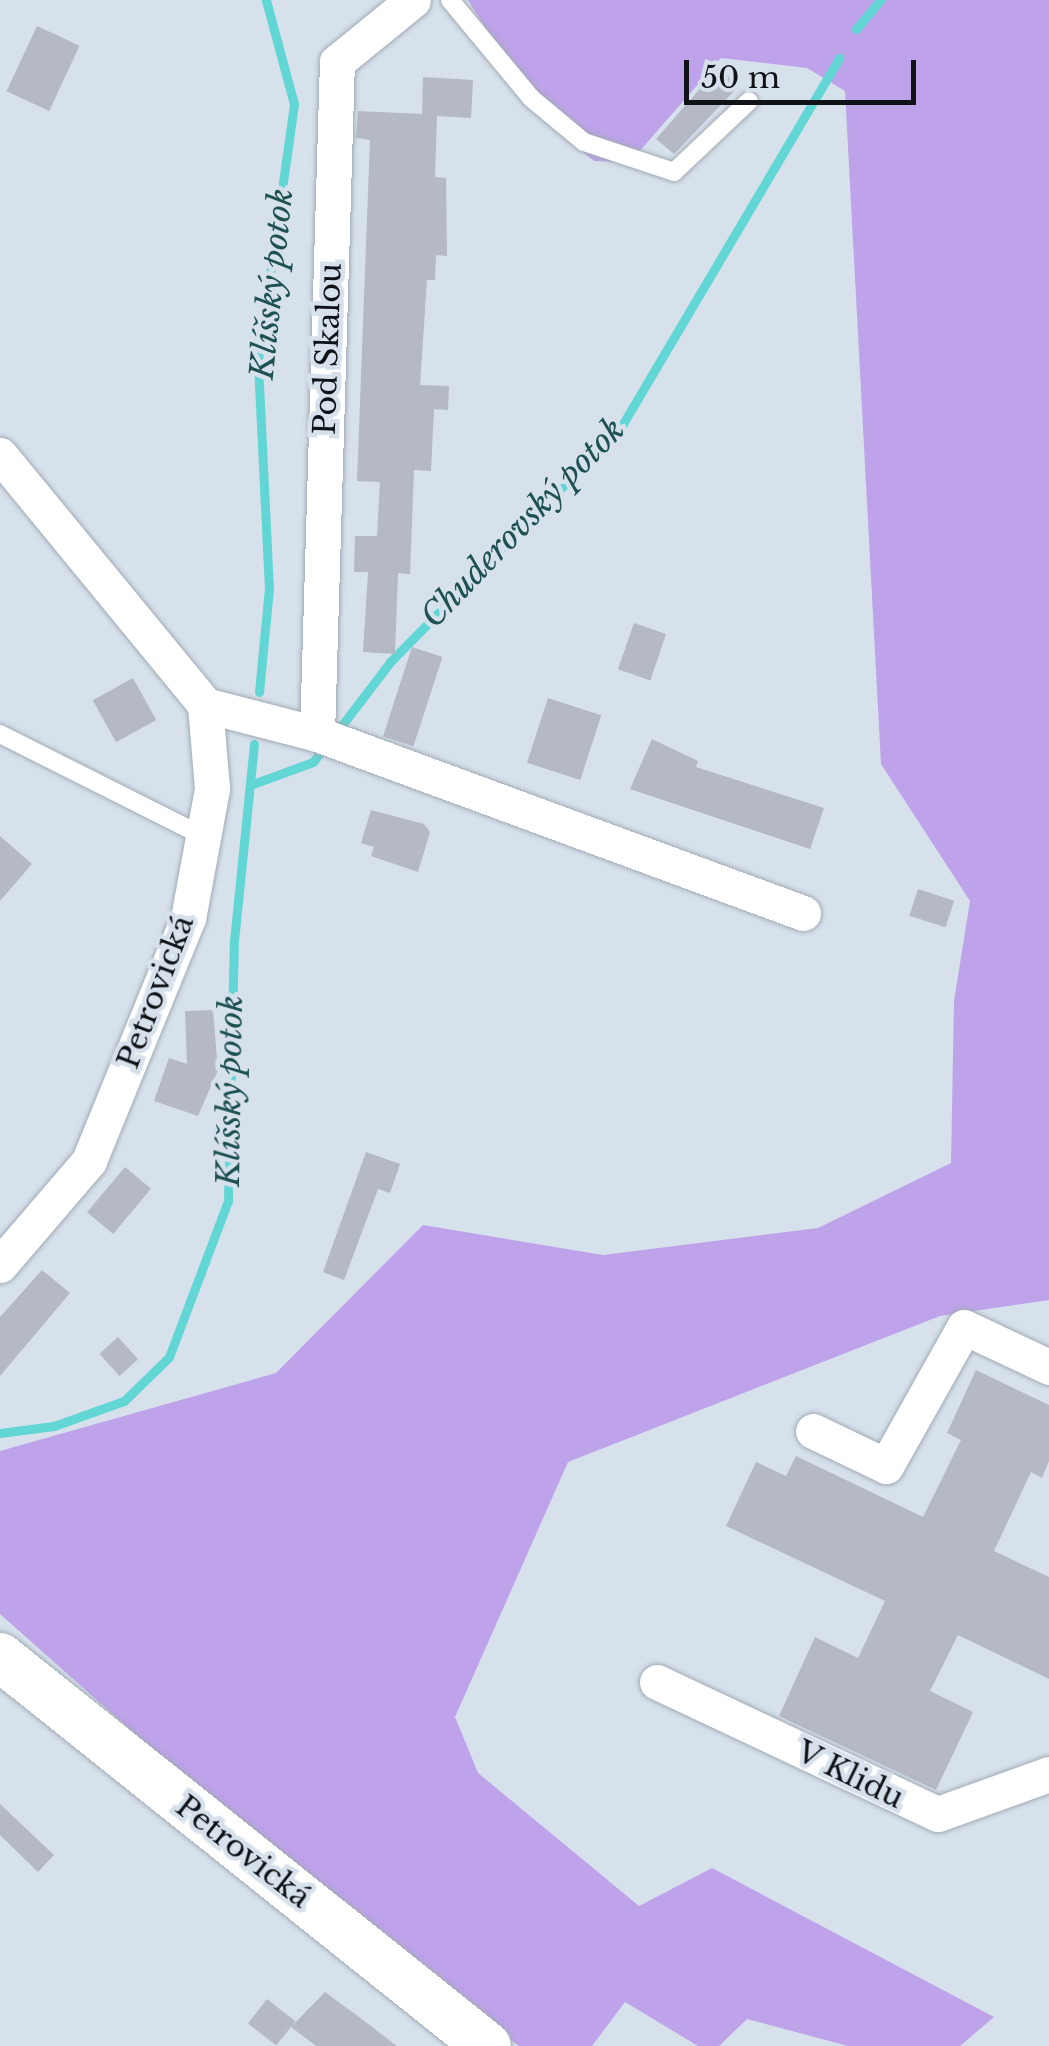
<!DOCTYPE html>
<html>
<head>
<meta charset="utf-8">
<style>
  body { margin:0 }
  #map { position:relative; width:1049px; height:2046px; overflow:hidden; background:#d6e1ec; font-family:"Libre Baskerville",serif }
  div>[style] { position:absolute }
  .forest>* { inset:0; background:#bea2ea }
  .stream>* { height:9px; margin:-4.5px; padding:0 4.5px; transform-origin:4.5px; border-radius:4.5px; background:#61d6d4 }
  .building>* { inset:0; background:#b5b8c5; transform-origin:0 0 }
  .roads { filter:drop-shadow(0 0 2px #a1abb5) drop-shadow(0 0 2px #a1abb5) }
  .service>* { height:18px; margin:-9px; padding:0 9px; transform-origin:9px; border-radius:9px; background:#fff }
  .minor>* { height:35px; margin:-17.5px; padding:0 17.5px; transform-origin:17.5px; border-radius:17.5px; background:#fff }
  .secondary>* { height:48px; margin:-24px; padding:0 24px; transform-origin:24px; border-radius:24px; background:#fff }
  span { translate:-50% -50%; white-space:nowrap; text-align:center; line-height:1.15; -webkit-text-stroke:9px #d6e1ec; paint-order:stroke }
  .street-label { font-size:30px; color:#0f1216 }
  .water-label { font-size:32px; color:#1e5151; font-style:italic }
  .scale { position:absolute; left:684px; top:60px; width:232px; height:45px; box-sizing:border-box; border:5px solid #0f1216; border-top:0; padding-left:12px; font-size:30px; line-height:35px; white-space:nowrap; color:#0f1216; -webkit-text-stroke:8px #d6e1ec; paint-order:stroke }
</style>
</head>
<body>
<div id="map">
  <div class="forest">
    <div style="clip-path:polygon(468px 0,1049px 0,1049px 1300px,940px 1316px,568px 1462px,455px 1717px,478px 1773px,639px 1906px,712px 1868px,994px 2017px,960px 2046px,848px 2046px,747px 2019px,719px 2046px,698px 2046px,625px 2002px,592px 2046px,519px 2046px,305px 1885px,0 1614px,0 1451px,276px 1373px,423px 1225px,603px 1255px,818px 1228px,951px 1163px,954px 1001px,970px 901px,881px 764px,845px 91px,807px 68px,721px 58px,630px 162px,594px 161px,540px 117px)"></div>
  </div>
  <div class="stream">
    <div style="left:856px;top:29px;width:38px;rotate:-50deg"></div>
    <div style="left:259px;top:692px;width:103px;rotate:-84.5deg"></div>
    <div style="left:269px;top:589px;width:229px;rotate:-92.8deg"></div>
    <div style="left:258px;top:360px;width:259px;rotate:-82deg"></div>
    <div style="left:294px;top:104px;width:108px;rotate:-105.1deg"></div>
    <div style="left:336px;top:733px;width:89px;rotate:-52.7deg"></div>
    <div style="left:390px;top:662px;width:330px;rotate:-45.5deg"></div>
    <div style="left:621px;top:427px;width:429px;rotate:-59.4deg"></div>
    <div style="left:250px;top:785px;width:67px;rotate:-20.1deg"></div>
    <div style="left:313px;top:762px;width:21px;rotate:-53deg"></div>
    <div style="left:0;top:1433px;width:54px;rotate:-7.4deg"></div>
    <div style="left:54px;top:1426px;width:74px;rotate:-19.7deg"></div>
    <div style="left:124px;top:1401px;width:63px;rotate:-44.4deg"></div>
    <div style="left:169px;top:1357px;width:167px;rotate:-69.3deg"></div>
    <div style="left:228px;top:1201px;width:260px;rotate:-88.7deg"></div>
    <div style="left:234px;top:941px;width:198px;rotate:-84.2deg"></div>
  </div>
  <div class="building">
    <div style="left:37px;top:26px;width:47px;height:72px;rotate:25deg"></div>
    <div style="clip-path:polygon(719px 67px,739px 86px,674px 154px,656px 139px)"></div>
    <div style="clip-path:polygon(423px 77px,473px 80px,471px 118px,437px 116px,435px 177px,446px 178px,447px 256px,436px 255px,435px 280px,427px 280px,420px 385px,449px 386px,448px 410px,434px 409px,431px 471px,414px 470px,410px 574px,398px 573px,395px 654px,363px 652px,368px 572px,354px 572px,355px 536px,377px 536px,380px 482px,357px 481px,370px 140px,356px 138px,358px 111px,422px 114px)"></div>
    <div style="left:634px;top:623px;width:34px;height:49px;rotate:19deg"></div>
    <div style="left:412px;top:647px;width:32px;height:94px;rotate:18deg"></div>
    <div style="left:133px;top:678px;width:48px;height:46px;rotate:61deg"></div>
    <div style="left:548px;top:698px;width:56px;height:68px;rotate:18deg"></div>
    <div style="clip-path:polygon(652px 739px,698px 761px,696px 767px,824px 808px,810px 849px,630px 789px)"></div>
    <div style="clip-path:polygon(371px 810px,424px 824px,430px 832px,418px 872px,371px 856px,374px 847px,361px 843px)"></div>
    <div style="clip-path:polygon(0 836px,32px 864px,0 901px)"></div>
    <div style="left:918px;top:889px;width:38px;height:28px;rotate:18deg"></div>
    <div style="clip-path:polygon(213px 1010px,218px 1070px,198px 1116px,154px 1101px,169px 1058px,187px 1064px,185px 1011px)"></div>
    <div style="clip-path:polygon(366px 1152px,400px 1164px,390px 1193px,378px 1189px,344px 1280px,323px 1272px)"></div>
    <div style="left:125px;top:1167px;width:34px;height:59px;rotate:40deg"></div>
    <div style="clip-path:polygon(42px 1270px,70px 1293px,0 1376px,0 1317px)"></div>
    <div style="left:118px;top:1337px;width:30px;height:25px;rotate:48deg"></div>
    <div style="clip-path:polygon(976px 1370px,1049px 1405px,1049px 1461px,1042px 1478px,1031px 1472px,994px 1551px,1049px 1577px,1049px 1679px,958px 1635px,930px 1691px,973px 1712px,936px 1790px,779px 1716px,815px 1637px,858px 1658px,885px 1601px,726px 1526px,756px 1462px,786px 1476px,796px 1456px,923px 1517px,961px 1440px,947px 1433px)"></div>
    <div style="clip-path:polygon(0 1804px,54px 1855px,38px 1872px,0 1835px)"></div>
    <div style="clip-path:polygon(325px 1992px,359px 2017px,397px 2046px,316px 2046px,291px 2027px)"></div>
    <div style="left:267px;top:1999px;width:36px;height:31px;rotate:38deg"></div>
  </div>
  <div class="roads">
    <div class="service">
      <div style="left:450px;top:0;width:127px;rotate:50.4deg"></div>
      <div style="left:531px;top:98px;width:69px;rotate:39.7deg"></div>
      <div style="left:584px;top:142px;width:95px;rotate:18.4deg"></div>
      <div style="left:674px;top:172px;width:103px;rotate:-43.4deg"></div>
      <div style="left:0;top:734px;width:227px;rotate:26.7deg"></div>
    </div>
    <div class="minor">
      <div style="left:0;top:455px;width:323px;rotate:50.6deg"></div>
      <div style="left:205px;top:705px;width:84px;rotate:85.2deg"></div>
      <div style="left:212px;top:789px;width:131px;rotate:100.5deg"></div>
      <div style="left:188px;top:918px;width:262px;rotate:112.2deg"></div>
      <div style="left:89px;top:1161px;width:137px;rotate:130.6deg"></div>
      <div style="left:205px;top:705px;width:116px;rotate:14.5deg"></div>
      <div style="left:317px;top:734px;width:518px;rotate:20.22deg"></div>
      <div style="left:317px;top:734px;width:672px;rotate:-88.3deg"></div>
      <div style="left:337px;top:62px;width:98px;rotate:-39.2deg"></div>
      <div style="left:813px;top:1431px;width:81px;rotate:25.6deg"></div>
      <div style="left:886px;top:1466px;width:159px;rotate:-60.7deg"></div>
      <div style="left:964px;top:1327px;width:94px;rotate:25.2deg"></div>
      <div style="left:657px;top:1682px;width:310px;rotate:25.2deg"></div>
      <div style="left:938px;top:1814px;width:118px;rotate:-19.8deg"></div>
    </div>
    <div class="secondary">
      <div style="left:0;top:1657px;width:623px;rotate:38.62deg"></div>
    </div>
  </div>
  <div class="street-label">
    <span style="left:328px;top:349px;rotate:-88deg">Pod Skalou</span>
    <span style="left:156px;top:992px;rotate:-69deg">Petrovická</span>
    <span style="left:850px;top:1775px;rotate:26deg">V Klidu</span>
    <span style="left:243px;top:1852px;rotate:38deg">Petrovická</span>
  </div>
  <div class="water-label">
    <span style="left:272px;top:284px;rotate:-84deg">Klíšský potok</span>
    <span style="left:523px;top:523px;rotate:-46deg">Chuderovský potok</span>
    <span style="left:230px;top:1091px;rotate:-89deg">Klíšský potok</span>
  </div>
  <div class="scale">50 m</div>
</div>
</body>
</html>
